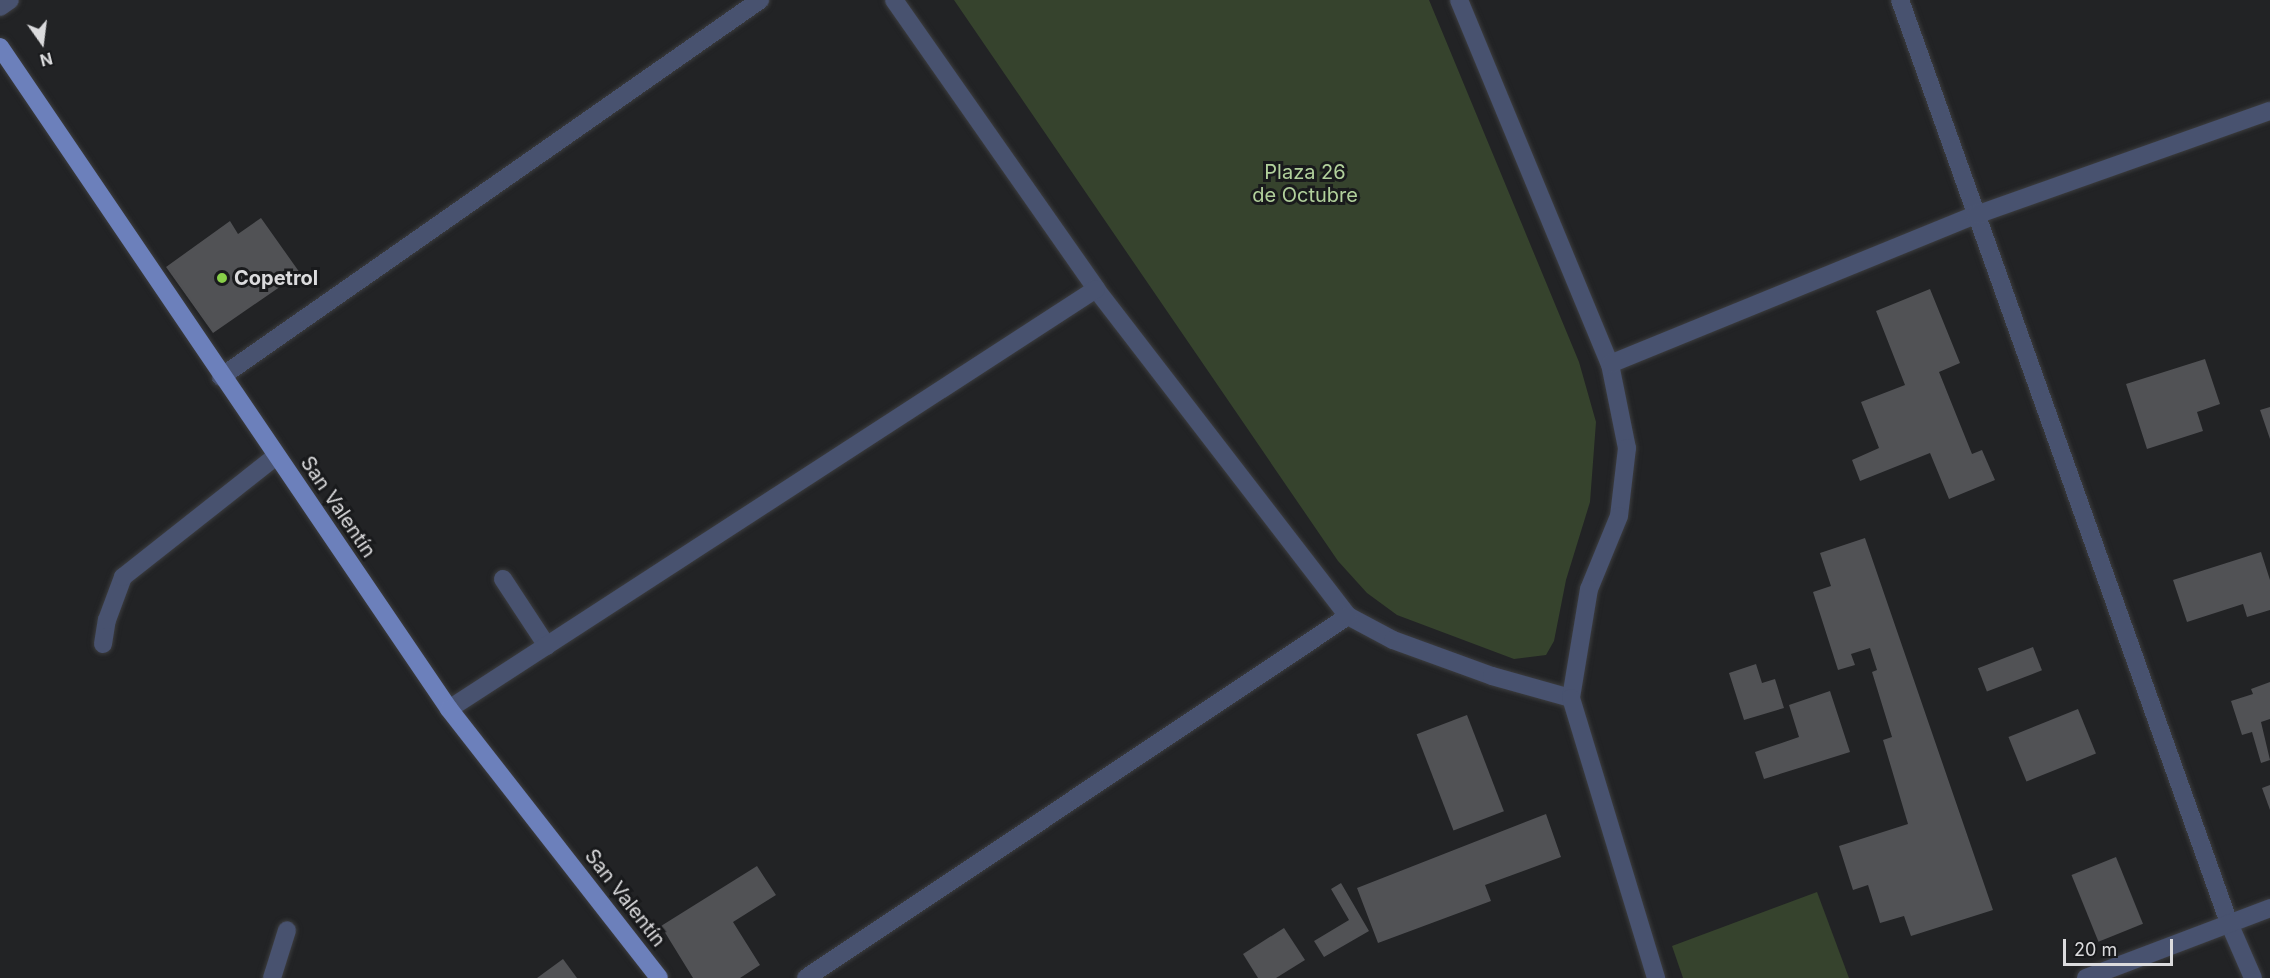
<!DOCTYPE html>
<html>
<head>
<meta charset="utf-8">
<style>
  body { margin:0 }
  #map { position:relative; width:2270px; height:978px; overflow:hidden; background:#222325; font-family:Inter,sans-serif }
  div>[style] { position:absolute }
  .green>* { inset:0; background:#36432d }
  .building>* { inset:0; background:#515255; transform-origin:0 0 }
  .roads { filter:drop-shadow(0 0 2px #3c3d3f) drop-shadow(0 0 2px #3c3d3f) }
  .minor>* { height:18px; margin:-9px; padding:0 9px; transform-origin:9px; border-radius:9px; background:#48526f }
  .major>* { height:18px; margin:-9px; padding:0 9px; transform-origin:9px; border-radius:9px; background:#6c80bb }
  .dots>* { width:16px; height:16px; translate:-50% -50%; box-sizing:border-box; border:3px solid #191a1c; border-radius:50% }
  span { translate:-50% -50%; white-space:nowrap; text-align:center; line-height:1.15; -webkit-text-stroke:6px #191a1c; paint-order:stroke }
  .park-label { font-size:20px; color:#b1d09b }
  .poi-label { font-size:20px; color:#dbdbdd; font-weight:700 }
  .left { translate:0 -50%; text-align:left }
  .street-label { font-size:20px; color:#dbdbdd }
  .north { position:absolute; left:12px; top:12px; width:60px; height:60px; -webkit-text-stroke:4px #191a1c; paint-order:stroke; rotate:166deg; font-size:16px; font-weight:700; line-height:24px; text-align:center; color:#dbdbdd }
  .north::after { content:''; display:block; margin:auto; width:21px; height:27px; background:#dbdbdd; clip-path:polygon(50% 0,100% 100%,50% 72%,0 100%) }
  .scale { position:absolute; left:2063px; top:939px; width:110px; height:27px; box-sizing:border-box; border:3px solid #dbdbdd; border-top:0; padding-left:8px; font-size:18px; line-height:21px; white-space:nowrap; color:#dbdbdd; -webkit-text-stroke:4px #191a1c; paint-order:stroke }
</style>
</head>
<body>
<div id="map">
  <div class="green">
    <div style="clip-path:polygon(954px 0,1429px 0,1579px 362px,1596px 422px,1590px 502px,1566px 580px,1554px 641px,1546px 655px,1514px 659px,1397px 615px,1367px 593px,1338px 561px)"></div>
    <div style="clip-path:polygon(1817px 892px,1849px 978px,1683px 978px,1672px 946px)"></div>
  </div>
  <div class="building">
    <div style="clip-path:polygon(261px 218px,300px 273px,213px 333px,166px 267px,230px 221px,238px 234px)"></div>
    <div style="clip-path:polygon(1930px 289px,1960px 363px,1939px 372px,1972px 454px,1982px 450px,1995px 480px,1949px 499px,1930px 453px,1860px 481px,1852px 460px,1879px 448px,1861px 402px,1905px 385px,1876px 311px)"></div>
    <div style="clip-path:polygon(2205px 359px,2220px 404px,2197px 412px,2203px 431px,2147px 449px,2126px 384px)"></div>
    <div style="clip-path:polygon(2270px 407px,2270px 439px,2260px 410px)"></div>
    <div style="clip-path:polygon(1865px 538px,1993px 910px,1911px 936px,1904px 916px,1880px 923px,1868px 885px,1853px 890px,1839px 846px,1908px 824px,1883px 740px,1892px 737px,1872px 672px,1877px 670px,1870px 648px,1851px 654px,1855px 665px,1838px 670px,1813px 592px,1831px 586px,1820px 553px)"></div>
    <div style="clip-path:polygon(2261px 552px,2270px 580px,2270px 610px,2247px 617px,2243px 604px,2187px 622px,2173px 580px)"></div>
    <div style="left:2033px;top:647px;width:25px;height:59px;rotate:69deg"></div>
    <div style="clip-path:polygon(1756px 664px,1762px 683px,1775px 679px,1784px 708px,1744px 720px,1729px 673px)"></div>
    <div style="clip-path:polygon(2270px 682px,2270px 719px,2261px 722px,2270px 760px,2261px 763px,2252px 732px,2242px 735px,2231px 701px,2253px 694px,2251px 689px)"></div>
    <div style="clip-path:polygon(1830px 691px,1850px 752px,1764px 779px,1755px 752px,1799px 737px,1789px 705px)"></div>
    <div style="left:2078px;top:709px;width:48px;height:75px;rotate:68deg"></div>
    <div style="left:1467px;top:715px;width:103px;height:54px;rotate:69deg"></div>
    <div style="clip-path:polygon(2270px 785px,2270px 810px,2262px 788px)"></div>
    <div style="clip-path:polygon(1546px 814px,1561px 857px,1485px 885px,1491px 901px,1378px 943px,1357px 888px)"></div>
    <div style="left:2116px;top:857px;width:72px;height:48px;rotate:68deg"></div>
    <div style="clip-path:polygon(757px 866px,776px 895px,733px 922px,760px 965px,740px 978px,693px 978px,661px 926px)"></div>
    <div style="clip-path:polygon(1341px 883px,1369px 931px,1324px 957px,1314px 941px,1349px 920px,1331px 889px)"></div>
    <div style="clip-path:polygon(1284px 928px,1305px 960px,1276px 978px,1258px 978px,1243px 954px)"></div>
    <div style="clip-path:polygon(563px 959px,577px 978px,537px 978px)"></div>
  </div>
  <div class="roads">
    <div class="minor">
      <div style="left:894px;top:0;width:353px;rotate:55deg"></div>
      <div style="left:1096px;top:289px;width:413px;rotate:52.4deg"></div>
      <div style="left:1348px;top:616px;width:51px;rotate:28.1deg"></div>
      <div style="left:1393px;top:640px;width:105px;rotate:20deg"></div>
      <div style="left:1492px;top:676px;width:82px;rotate:15.6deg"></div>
      <div style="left:1459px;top:0;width:394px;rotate:67.5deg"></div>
      <div style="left:1610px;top:364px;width:86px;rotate:78.6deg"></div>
      <div style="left:1627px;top:448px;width:68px;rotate:96.7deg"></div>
      <div style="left:1619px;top:516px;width:79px;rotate:112.3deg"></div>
      <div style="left:1589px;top:589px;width:110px;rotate:99.4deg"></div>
      <div style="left:1571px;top:698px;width:293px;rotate:73.1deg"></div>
      <div style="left:1900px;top:0;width:980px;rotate:70.38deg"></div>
      <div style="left:2229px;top:923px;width:60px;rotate:66.4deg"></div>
      <div style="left:0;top:7px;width:12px;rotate:-35deg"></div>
      <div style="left:1610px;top:364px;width:395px;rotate:-22.2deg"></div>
      <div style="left:1976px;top:215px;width:312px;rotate:-19.5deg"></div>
      <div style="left:221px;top:377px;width:658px;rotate:-34.97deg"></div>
      <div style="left:503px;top:579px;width:80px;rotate:56.7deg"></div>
      <div style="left:103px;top:644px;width:24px;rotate:-81deg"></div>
      <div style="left:107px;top:620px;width:46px;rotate:-69.6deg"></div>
      <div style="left:123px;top:577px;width:195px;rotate:-38.3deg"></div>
      <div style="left:449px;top:709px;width:771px;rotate:-32.99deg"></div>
      <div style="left:272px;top:978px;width:50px;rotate:-72.6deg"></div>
      <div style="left:806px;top:978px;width:652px;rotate:-33.74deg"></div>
      <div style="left:2086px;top:978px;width:197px;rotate:-20.8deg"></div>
    </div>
    <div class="major">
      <div style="left:0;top:47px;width:800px;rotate:55.85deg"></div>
      <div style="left:449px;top:709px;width:341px;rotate:52deg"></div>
    </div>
  </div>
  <div class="dots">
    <div style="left:222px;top:278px;background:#88cf49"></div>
  </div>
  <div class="park-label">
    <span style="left:1305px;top:184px">Plaza 26<br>de Octubre</span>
  </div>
  <div class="poi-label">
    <span class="left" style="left:234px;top:278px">Copetrol</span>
  </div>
  <div class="street-label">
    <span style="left:338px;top:507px;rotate:56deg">San Valentín</span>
    <span style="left:625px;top:898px;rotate:52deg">San Valentín</span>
  </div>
  <div class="north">N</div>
  <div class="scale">20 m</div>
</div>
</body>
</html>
